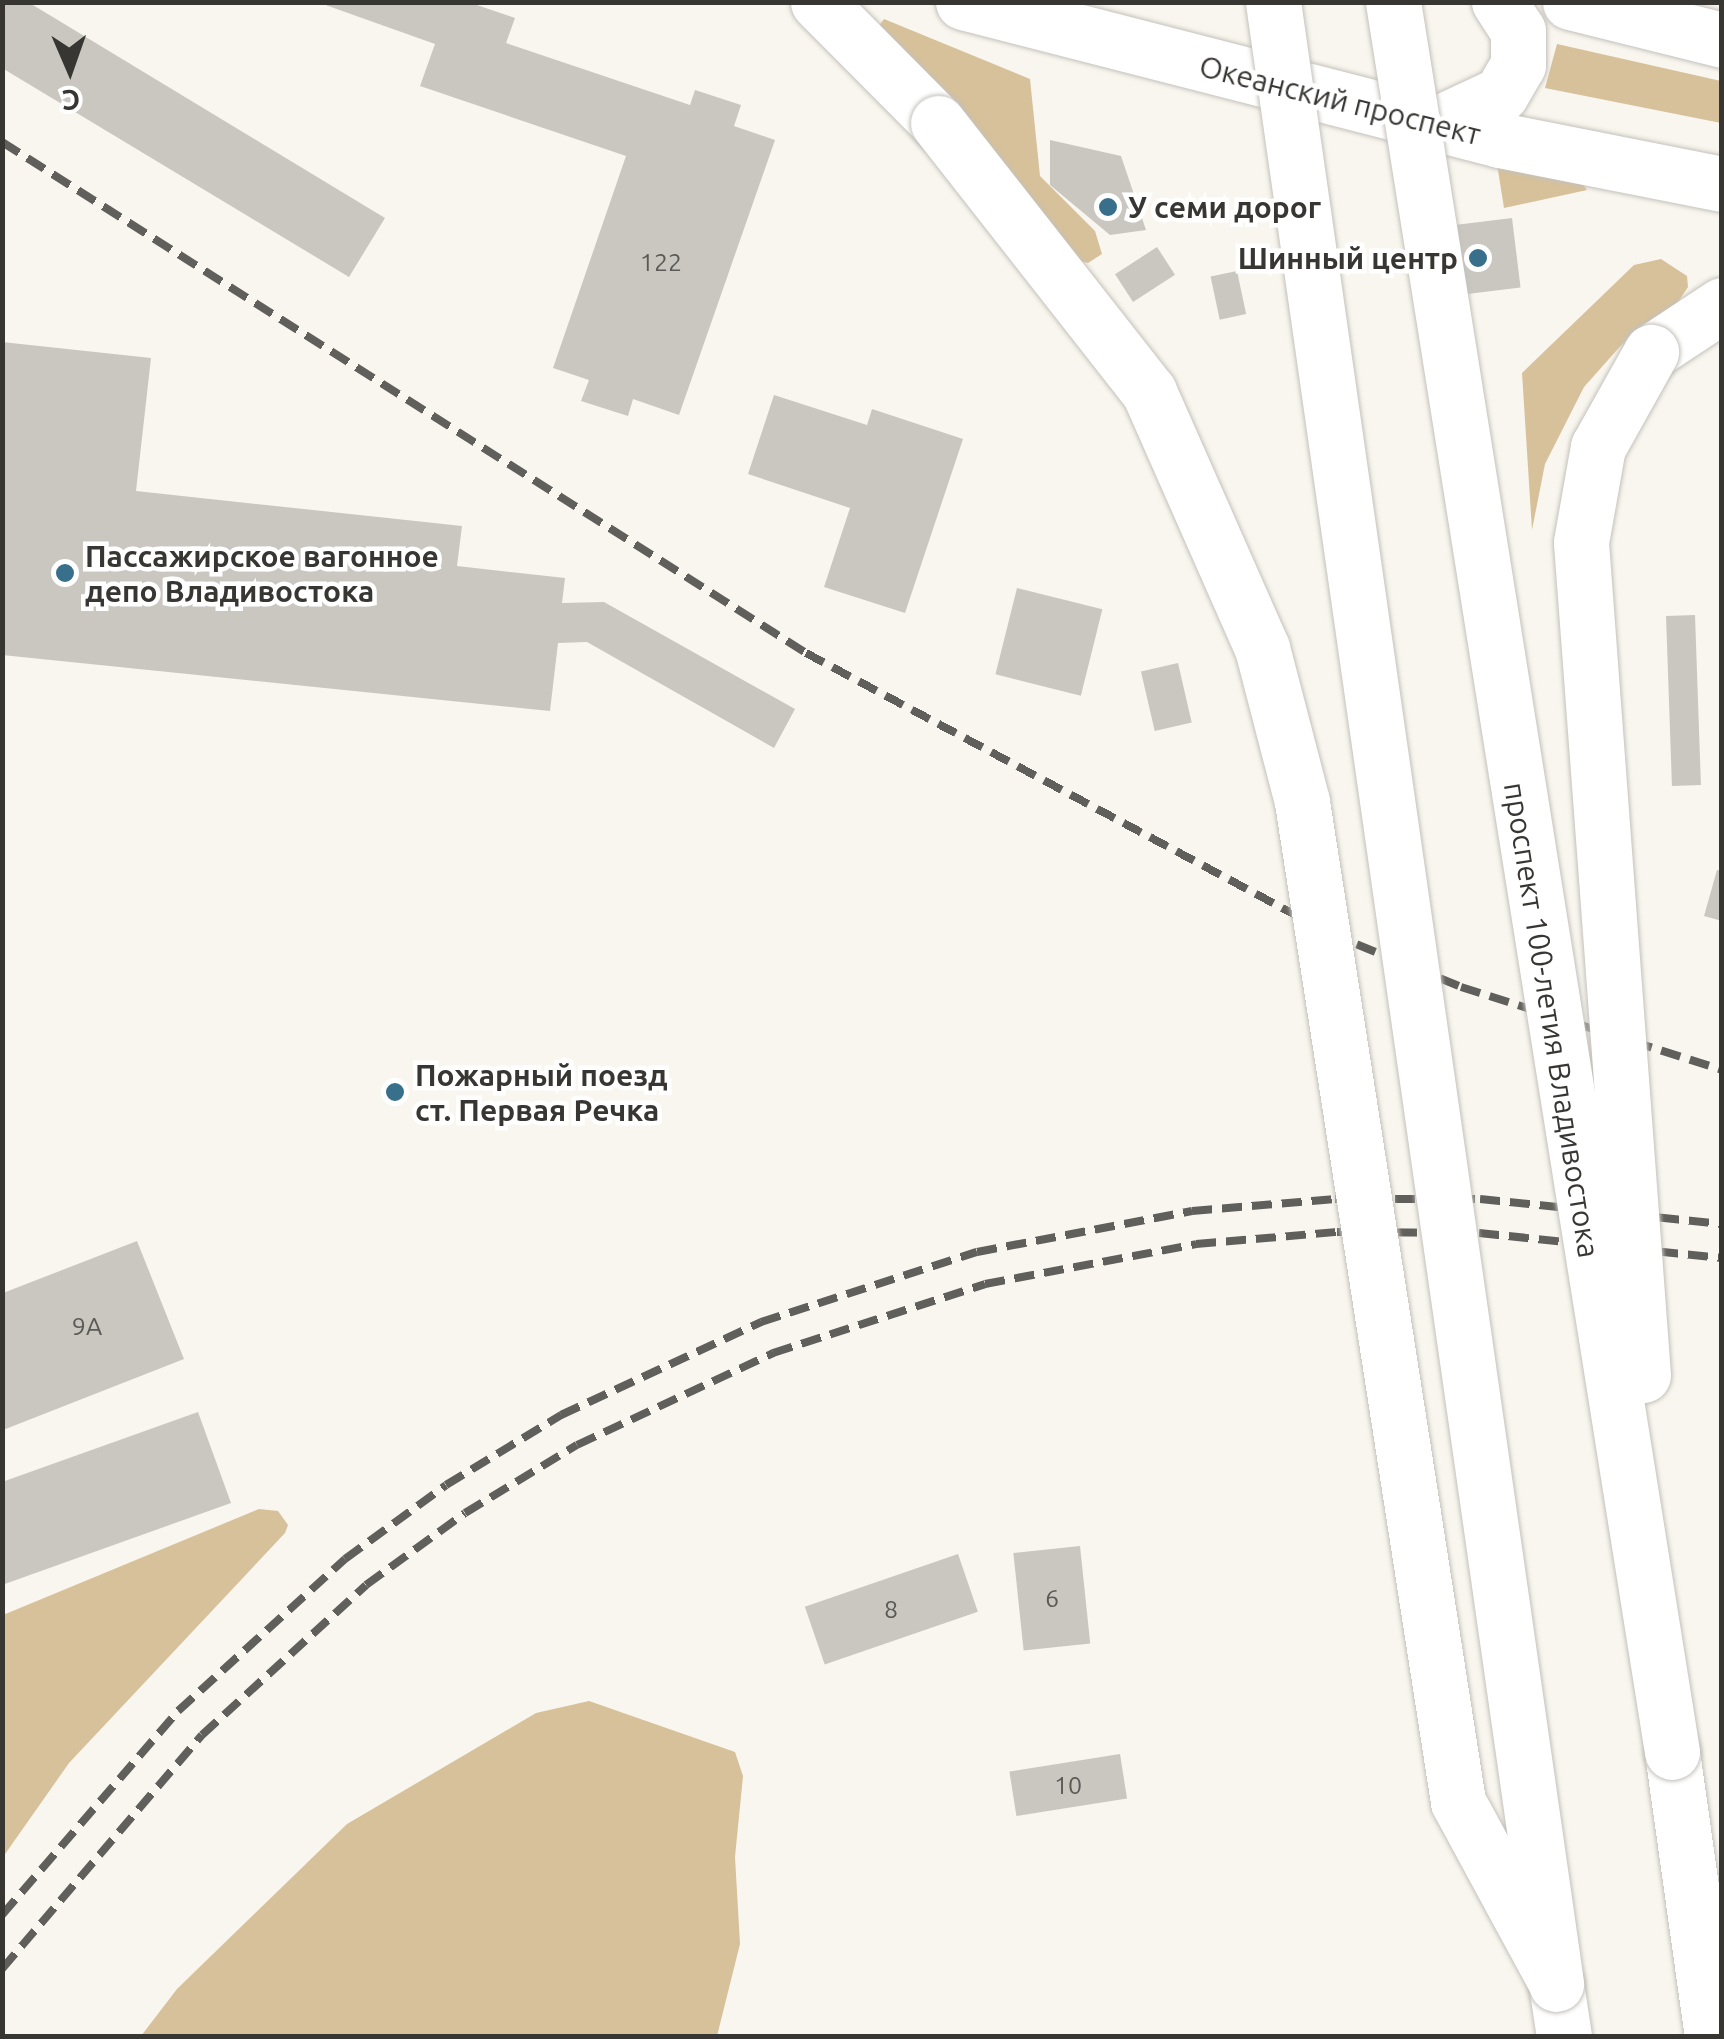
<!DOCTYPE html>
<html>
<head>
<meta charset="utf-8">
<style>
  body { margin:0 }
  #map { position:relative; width:1724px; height:2039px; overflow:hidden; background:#f9f6ef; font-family:Ubuntu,sans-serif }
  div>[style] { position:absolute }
  .green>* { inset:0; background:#d7c19a }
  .building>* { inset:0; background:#cac7c1; transform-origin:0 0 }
  .roads { filter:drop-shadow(0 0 2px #c4c1bb) drop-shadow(0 0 2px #c4c1bb) }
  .primary>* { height:55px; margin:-27.5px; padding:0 27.5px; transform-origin:27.5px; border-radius:27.5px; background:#fff }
  .highway>* { height:55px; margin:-27.5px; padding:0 27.5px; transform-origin:27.5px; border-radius:27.5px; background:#fff }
  .rail>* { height:8px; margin-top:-4px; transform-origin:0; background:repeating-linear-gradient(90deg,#605f5b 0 20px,transparent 0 30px) }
  .bridges { filter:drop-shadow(0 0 2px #c4c1bb) drop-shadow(0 0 2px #c4c1bb) }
  .primary-bridge>* { height:55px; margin:-27.5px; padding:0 27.5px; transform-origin:27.5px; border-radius:27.5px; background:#fff }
  .highway-bridge>* { height:55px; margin:-27.5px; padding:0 27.5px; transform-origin:27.5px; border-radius:27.5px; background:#fff }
  .dots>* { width:28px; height:28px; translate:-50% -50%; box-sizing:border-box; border:5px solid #fff; border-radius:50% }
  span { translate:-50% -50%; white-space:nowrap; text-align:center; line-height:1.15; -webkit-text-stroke:9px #fff; paint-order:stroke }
  .number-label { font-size:25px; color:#5c5a56 }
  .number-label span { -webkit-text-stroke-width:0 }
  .street-label { font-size:30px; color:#373633 }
  .poi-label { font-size:30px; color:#373633; font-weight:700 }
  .left { translate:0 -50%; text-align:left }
  .right { translate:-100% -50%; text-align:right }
  .frame { position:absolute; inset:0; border:5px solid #373633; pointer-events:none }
  .north { position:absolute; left:20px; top:20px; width:100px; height:100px; -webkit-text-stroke:8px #fff; paint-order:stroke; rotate:178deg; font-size:28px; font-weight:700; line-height:40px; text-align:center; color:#373633 }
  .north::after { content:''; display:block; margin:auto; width:35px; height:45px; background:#373633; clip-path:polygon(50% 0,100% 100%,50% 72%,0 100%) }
</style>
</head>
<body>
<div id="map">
  <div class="green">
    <div style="clip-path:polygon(884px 19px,1030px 79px,1040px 176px,1095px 231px,1102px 254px,1088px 263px,1072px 259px,878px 27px)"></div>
    <div style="clip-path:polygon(1557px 44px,1721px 81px,1721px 123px,1545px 88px)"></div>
    <div style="clip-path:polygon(1497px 164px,1580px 180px,1587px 190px,1504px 208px)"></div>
    <div style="clip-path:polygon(1661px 259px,1687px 276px,1688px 287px,1676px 305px,1633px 332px,1584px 387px,1545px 464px,1532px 530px,1522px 373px,1634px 265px)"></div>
    <div style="clip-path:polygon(259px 1509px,278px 1511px,288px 1525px,285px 1533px,69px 1763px,3px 1857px,3px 1615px)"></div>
    <div style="clip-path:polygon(589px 1701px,735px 1752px,743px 1776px,735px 1857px,740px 1944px,717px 2036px,141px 2036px,177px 1989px,347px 1824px,536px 1713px)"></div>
  </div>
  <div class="building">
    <div style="clip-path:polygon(2px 2px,28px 2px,385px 218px,349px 277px,2px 68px)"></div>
    <div style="clip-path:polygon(317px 2px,468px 2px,515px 18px,506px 43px,690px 105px,695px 90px,741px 105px,734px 126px,775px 140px,679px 415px,633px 399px,628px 416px,581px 401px,589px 380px,553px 368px,626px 156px,420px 86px,435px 44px)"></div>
    <div style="clip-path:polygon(1050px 140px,1121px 156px,1146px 230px,1110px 235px,1050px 185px)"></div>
    <div style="left:1512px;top:218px;width:70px;height:78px;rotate:83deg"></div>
    <div style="left:1157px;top:247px;width:33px;height:50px;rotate:57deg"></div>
    <div style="left:1237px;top:271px;width:44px;height:27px;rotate:78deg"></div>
    <div style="clip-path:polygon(2px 342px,151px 358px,136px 491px,462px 526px,457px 566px,565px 578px,562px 603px,604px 602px,795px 709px,774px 748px,587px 642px,558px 643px,550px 711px,2px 655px)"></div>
    <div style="clip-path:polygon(774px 395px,867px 425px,872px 409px,963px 439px,905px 613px,824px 587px,850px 508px,748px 474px)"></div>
    <div style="left:1017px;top:588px;width:88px;height:89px;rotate:14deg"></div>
    <div style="left:1695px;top:615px;width:170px;height:29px;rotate:88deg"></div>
    <div style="left:1178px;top:663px;width:61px;height:38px;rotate:77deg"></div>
    <div style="clip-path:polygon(1717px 870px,1722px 871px,1722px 921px,1704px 916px)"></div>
    <div style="clip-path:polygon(137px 1241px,184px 1359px,3px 1430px,3px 1293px)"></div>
    <div style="clip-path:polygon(198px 1412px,231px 1503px,2px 1585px,2px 1482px)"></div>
    <div style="left:1080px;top:1546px;width:98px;height:67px;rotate:84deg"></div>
    <div style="left:958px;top:1554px;width:61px;height:162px;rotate:71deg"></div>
    <div style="left:1120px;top:1754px;width:45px;height:112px;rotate:81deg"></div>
  </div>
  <div class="roads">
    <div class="primary">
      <div style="left:818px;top:2px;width:170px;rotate:45.2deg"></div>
      <div style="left:963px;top:2px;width:554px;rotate:14.41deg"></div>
      <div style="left:1500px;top:140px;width:226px;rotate:11.2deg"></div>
      <div style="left:1570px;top:2px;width:157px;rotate:14deg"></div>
      <div style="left:1439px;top:123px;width:68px;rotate:-25.1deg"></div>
      <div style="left:1501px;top:94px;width:34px;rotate:-60deg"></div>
      <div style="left:1518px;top:65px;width:34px;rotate:-90deg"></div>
      <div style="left:1518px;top:31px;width:35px;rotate:-123deg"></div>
    </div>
    <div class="highway">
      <div style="left:1651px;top:352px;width:85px;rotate:-33.5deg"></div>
      <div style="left:1672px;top:1752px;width:287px;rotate:82deg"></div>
      <div style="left:1556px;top:1984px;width:53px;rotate:81.3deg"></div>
    </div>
  </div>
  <div class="rail">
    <div style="left:2px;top:142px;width:953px;rotate:32.44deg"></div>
    <div style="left:806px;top:653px;width:593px;rotate:28.16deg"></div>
    <div style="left:1329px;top:933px;width:143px;rotate:22.2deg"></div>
    <div style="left:1461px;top:987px;width:274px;rotate:17.6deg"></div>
    <div style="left:2px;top:1915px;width:269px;rotate:-49.2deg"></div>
    <div style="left:178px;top:1711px;width:226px;rotate:-42.3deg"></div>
    <div style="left:345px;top:1559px;width:125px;rotate:-36.2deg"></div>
    <div style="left:446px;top:1485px;width:135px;rotate:-31.3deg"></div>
    <div style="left:561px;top:1415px;width:221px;rotate:-24.9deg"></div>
    <div style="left:761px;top:1322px;width:227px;rotate:-18deg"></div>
    <div style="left:977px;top:1252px;width:219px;rotate:-10.8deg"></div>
    <div style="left:1192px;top:1211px;width:144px;rotate:-4.8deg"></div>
    <div style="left:1335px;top:1199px;width:145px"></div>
    <div style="left:1480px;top:1199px;width:243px;rotate:5.9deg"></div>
    <div style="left:2px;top:1969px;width:308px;rotate:-49.5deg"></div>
    <div style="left:202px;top:1735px;width:222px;rotate:-42.4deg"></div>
    <div style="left:366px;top:1585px;width:122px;rotate:-36deg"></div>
    <div style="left:465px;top:1513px;width:131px;rotate:-31.3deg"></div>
    <div style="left:577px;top:1445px;width:217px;rotate:-25.1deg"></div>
    <div style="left:773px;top:1353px;width:223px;rotate:-18deg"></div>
    <div style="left:985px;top:1284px;width:215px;rotate:-10.7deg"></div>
    <div style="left:1196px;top:1244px;width:142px;rotate:-4.9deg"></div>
    <div style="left:1337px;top:1232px;width:142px;rotate:0.4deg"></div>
    <div style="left:1479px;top:1233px;width:244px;rotate:5.9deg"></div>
  </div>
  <div class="bridges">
    <div class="primary-bridge">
      <div style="left:938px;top:123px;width:342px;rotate:51.9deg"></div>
      <div style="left:1149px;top:392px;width:280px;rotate:66.2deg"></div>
      <div style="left:1262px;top:648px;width:159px;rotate:75.4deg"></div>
      <div style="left:1302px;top:802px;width:1012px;rotate:81.13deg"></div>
      <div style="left:1458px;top:1802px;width:199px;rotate:61.5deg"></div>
    </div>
    <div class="highway-bridge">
      <div style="left:1273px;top:2px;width:2002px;rotate:81.87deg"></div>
      <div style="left:1393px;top:2px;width:1772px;rotate:80.94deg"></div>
      <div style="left:1643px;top:1375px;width:835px;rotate:-94.26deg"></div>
      <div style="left:1581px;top:542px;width:97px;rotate:-79.9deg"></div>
      <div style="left:1598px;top:447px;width:109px;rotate:-60.8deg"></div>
    </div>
  </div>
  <div class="dots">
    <div style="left:1108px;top:207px;background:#386f8a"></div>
    <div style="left:1478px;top:258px;background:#386f8a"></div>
    <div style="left:65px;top:573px;background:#386f8a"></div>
    <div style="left:395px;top:1092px;background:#386f8a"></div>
  </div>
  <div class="number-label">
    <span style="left:661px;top:262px">122</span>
    <span style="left:87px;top:1326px">9А</span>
    <span style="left:1052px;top:1598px">6</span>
    <span style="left:891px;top:1609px">8</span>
    <span style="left:1068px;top:1785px">10</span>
  </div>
  <div class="street-label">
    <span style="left:1340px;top:100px;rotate:14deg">Океанский проспект</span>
    <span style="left:1552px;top:1020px;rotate:81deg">проспект 100-летия Владивостока</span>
  </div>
  <div class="poi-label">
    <span class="left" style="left:1128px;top:207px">У семи дорог</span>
    <span class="right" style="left:1458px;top:258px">Шинный центр</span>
    <span class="left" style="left:85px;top:573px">Пассажирское вагонное<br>депо Владивостока</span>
    <span class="left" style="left:415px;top:1092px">Пожарный поезд<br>ст. Первая Речка</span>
  </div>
  <div class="frame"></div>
  <div class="north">С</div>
</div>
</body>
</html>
